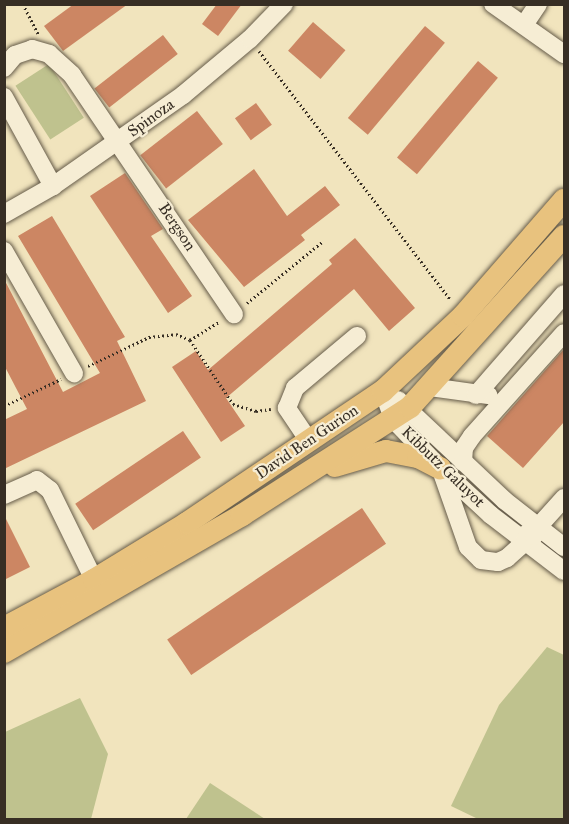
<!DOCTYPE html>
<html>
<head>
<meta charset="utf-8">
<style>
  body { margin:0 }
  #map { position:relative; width:569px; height:824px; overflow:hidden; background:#f1e4bd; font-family:"IM FELL Great Primer",serif }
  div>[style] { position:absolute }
  .green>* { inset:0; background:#bfc28e; transform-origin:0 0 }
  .building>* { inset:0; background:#cc8663; transform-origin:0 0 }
  .path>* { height:3px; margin-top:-1.5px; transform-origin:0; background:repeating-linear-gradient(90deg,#372e24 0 1.5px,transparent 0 4.5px) }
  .roads { filter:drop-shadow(0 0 2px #665c4a) drop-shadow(0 0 2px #665c4a) }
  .minor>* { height:18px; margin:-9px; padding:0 9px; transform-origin:9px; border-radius:9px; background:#f6edd4 }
  .major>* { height:22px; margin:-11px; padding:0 11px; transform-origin:11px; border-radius:11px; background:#e8c27e }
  span { translate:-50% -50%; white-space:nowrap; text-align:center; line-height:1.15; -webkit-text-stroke:4.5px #f6edd4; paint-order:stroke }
  .street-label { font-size:16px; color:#372e24 }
  .frame { position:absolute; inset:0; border:6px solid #372e24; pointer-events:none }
</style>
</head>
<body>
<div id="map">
  <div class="green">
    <div style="left:49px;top:64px;width:64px;height:40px;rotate:57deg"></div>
    <div style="clip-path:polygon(547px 647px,564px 655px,564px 819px,478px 819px,451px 806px,499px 705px)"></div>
    <div style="clip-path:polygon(80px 698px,108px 754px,91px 819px,5px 819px,5px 732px)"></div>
    <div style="clip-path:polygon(210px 783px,265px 819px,186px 819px)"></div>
  </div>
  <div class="building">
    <div style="clip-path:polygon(74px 4px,128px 4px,63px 51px,44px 26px)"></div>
    <div style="clip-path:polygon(217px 4px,242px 4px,218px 36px,202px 24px)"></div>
    <div style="left:313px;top:22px;width:43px;height:38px;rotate:41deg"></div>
    <div style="left:425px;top:26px;width:26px;height:120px;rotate:40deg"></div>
    <div style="left:163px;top:35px;width:24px;height:87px;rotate:52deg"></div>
    <div style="left:478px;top:61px;width:26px;height:126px;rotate:40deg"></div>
    <div style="left:256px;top:103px;width:27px;height:26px;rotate:54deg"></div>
    <div style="left:197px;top:111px;width:42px;height:72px;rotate:52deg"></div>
    <div style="clip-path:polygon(254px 169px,287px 216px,325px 186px,340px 205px,301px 235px,305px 240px,244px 287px,188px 220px)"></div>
    <div style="clip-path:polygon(125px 173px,163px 229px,151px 236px,192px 296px,168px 313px,90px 196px)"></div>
    <div style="clip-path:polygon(52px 216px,125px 337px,117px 341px,146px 401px,4px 469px,4px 420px,27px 409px,4px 365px,4px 279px,63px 392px,100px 373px,18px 236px)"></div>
    <div style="clip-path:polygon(355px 238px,415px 308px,389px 331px,354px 289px,226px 398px,245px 426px,221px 442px,172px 367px,196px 351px,208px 370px,332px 264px,329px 260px)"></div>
    <div style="clip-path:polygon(564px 349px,564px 422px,523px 468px,487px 436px)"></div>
    <div style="left:183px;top:431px;width:32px;height:130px;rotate:56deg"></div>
    <div style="left:362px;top:508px;width:43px;height:235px;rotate:56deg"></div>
    <div style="clip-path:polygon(4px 515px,30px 567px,4px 580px)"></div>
  </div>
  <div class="path">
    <div style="left:23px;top:4px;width:35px;rotate:63deg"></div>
    <div style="left:259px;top:51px;width:314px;rotate:52.4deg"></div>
    <div style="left:247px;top:303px;width:97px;rotate:-39.1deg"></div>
    <div style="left:190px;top:340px;width:77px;rotate:56.1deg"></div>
    <div style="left:233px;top:404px;width:24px;rotate:17deg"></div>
    <div style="left:256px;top:411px;width:15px;rotate:-8deg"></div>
    <div style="left:88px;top:366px;width:68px;rotate:-25.4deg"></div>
    <div style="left:149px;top:337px;width:27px;rotate:-6deg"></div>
    <div style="left:176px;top:334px;width:15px;rotate:23deg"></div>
    <div style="left:190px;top:340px;width:34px;rotate:-32deg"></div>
    <div style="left:4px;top:406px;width:63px;rotate:-25.3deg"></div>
  </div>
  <div class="roads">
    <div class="minor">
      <div style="left:493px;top:4px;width:87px;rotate:35.2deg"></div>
      <div style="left:524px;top:25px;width:25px;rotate:-56deg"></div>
      <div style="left:4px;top:68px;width:17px;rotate:-50deg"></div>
      <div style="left:15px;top:55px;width:18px;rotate:-19deg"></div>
      <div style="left:32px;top:49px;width:18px;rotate:16deg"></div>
      <div style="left:49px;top:54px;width:31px;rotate:42deg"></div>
      <div style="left:72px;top:75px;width:289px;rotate:55.9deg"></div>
      <div style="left:4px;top:97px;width:102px;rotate:61.2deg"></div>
      <div style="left:4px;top:214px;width:56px;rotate:-29.7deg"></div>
      <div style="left:53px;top:186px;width:159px;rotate:-35deg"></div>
      <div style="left:183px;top:95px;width:87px;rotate:-39.9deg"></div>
      <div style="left:250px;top:39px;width:49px;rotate:-45.8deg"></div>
      <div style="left:4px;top:251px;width:141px;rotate:60.2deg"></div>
      <div style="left:430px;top:387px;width:59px;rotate:7.9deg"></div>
      <div style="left:383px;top:391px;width:30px;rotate:70deg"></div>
      <div style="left:393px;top:419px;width:68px;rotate:46.2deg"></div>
      <div style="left:440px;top:468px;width:69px;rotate:42.7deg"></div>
      <div style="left:491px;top:515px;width:92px;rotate:37.5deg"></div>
      <div style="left:476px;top:395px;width:134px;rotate:-48.9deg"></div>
      <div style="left:398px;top:400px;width:146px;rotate:43.3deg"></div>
      <div style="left:504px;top:500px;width:76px;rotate:38.1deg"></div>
      <div style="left:309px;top:441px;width:40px;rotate:-124deg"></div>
      <div style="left:287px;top:408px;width:22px;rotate:-68deg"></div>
      <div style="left:295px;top:388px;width:81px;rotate:-40deg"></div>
      <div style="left:463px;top:462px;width:14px;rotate:-86deg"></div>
      <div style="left:464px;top:448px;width:14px;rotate:-56deg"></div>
      <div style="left:472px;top:436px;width:138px;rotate:-48.2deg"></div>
      <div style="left:441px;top:470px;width:82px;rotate:70.7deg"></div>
      <div style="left:468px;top:547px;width:18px;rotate:45deg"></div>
      <div style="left:481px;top:560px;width:17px;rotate:7deg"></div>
      <div style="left:498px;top:562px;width:10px;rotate:-24deg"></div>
      <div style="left:507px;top:558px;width:24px;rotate:-42deg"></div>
      <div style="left:525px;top:542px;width:10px;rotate:-73deg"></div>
      <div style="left:4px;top:495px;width:36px;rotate:-24deg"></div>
      <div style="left:37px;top:480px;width:16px;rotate:38deg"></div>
      <div style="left:50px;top:490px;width:100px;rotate:63.9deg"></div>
      <div style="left:534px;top:536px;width:10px;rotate:-66deg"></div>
      <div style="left:538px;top:527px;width:39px;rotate:-48deg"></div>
    </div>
    <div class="major">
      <div style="left:335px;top:466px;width:53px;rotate:-16.4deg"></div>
      <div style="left:386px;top:451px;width:33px;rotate:11deg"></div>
      <div style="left:418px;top:457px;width:25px;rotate:27deg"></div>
      <div style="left:4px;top:628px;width:102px;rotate:-28.1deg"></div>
      <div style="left:94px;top:580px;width:109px;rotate:-31.5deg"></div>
      <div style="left:187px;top:523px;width:236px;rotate:-34deg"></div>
      <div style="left:383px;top:391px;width:110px;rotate:-43.2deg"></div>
      <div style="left:463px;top:316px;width:154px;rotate:-49deg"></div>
      <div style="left:4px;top:652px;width:275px;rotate:-29.9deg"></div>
      <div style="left:242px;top:515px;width:200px;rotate:-32.7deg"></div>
      <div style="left:410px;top:407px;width:230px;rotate:-48deg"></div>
    </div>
  </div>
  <div class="street-label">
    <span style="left:151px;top:118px;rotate:-36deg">Spinoza</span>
    <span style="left:177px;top:227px;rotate:56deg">Bergson</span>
    <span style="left:307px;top:442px;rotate:-34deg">David Ben Gurion</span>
    <span style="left:443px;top:467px;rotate:44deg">Kibbutz Galuyot</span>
  </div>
  <div class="frame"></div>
</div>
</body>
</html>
